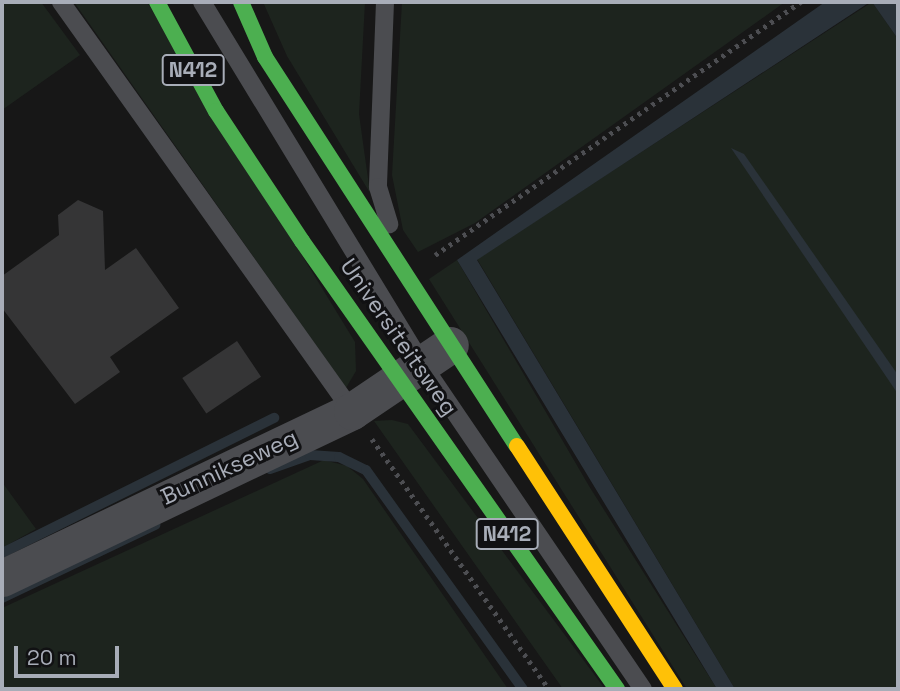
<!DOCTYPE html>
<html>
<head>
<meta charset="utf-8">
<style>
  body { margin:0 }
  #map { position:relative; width:900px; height:691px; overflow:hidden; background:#171717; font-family:"Space Grotesk",sans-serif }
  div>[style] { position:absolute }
  .green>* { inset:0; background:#1d241e }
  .water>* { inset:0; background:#2a3239 }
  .stream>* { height:10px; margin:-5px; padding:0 5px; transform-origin:5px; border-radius:5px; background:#2a3239 }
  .building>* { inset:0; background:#353536; transform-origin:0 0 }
  .path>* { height:4.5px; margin-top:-2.25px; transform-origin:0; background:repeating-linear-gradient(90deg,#4d4e52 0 3.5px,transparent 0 8.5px) }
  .lane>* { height:18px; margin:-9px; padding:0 9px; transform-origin:9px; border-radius:9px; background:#4b4c50 }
  .street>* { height:37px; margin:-18.5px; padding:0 18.5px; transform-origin:18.5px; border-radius:18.5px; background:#4b4c50 }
  .fast>* { height:16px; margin:-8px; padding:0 8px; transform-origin:8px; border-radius:8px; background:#4caf50 }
  .slow>* { height:16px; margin:-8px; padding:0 8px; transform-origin:8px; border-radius:8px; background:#ffc107 }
  span { translate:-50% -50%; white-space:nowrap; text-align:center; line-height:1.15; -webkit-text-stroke:6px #111113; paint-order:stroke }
  .shield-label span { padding:2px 5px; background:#111113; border:2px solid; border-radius:5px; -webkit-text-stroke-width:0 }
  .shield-label { font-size:21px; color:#a8adb8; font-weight:700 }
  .street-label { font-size:23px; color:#a8adb8 }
  .frame { position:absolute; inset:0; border:4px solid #a8adb8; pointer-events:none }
  .scale { position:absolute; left:14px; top:646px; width:105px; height:32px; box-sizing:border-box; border:4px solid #a8adb8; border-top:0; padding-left:9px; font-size:21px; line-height:24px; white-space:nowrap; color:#a8adb8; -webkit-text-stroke:5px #111113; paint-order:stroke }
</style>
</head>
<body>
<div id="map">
  <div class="green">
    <div style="clip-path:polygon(2px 2px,41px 2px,80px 55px,2px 110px)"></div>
    <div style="clip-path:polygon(74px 2px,147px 2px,355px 342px,356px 371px,346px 388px)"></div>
    <div style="clip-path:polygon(263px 2px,365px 2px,359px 114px,370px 193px,287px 56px)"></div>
    <div style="clip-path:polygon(402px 2px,785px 2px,475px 223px,418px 252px,403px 230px,392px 175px)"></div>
    <div style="clip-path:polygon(872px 2px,898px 39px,898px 689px,735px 689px,477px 259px)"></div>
    <div style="clip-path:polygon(457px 260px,589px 486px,717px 689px,687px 689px,429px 279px)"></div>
    <div style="clip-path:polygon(392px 420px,408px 424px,605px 689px,563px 689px,374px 421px)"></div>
    <div style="clip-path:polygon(324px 460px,347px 466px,363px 479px,508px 689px,2px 689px,2px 608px)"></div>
    <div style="clip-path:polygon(2px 482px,36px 529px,2px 548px)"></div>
  </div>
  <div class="water">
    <div style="clip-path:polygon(825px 2px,870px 2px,477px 260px,735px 689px,717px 689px,457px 260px)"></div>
    <div style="clip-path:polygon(872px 2px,898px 2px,898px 39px)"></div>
    <div style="clip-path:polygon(731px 148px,744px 154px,898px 375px,898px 394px)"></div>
  </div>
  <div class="stream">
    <div style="left:270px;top:469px;width:42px;rotate:-19.3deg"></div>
    <div style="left:310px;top:455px;width:29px;rotate:4deg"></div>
    <div style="left:339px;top:457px;width:30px;rotate:26deg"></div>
    <div style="left:366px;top:470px;width:269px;rotate:54.4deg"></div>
    <div style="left:2px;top:553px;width:304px;rotate:-26.4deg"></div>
    <div style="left:2px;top:598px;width:170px;rotate:-25.5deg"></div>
  </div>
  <div class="building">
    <div style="clip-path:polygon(78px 200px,103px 211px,105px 270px,136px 248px,179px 308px,110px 357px,120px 372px,75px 404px,2px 308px,2px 276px,59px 235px,58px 215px)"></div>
    <div style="left:237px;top:341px;width:43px;height:66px;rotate:56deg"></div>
  </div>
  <div class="path">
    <div style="left:435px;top:255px;width:445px;rotate:-34.7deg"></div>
    <div style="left:372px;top:439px;width:306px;rotate:54.7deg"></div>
  </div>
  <div class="lane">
    <div style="left:61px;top:2px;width:502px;rotate:54.57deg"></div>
    <div style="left:202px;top:2px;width:424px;rotate:58.7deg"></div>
    <div style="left:422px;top:364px;width:393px;rotate:55.8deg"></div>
    <div style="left:385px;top:2px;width:185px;rotate:92.2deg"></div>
    <div style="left:378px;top:187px;width:39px;rotate:73deg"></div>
  </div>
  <div class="street">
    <div style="left:2px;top:578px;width:388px;rotate:-25.5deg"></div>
    <div style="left:352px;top:411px;width:118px;rotate:-34deg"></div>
  </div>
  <div class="fast">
    <div style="left:157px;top:2px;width:124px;rotate:61.6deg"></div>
    <div style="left:216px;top:111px;width:156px;rotate:56.5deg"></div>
    <div style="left:302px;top:241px;width:548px;rotate:54.89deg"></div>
    <div style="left:241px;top:2px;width:60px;rotate:66.4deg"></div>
    <div style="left:265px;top:57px;width:463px;rotate:57.1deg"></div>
  </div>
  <div class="slow">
    <div style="left:517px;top:446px;width:290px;rotate:57deg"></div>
  </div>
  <div class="shield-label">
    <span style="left:193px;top:70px">N412</span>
    <span style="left:507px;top:534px">N412</span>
  </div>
  <div class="street-label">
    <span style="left:399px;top:337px;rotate:55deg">Universiteitsweg</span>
    <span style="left:229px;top:467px;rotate:-25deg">Bunnikseweg</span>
  </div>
  <div class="frame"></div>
  <div class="scale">20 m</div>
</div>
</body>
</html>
